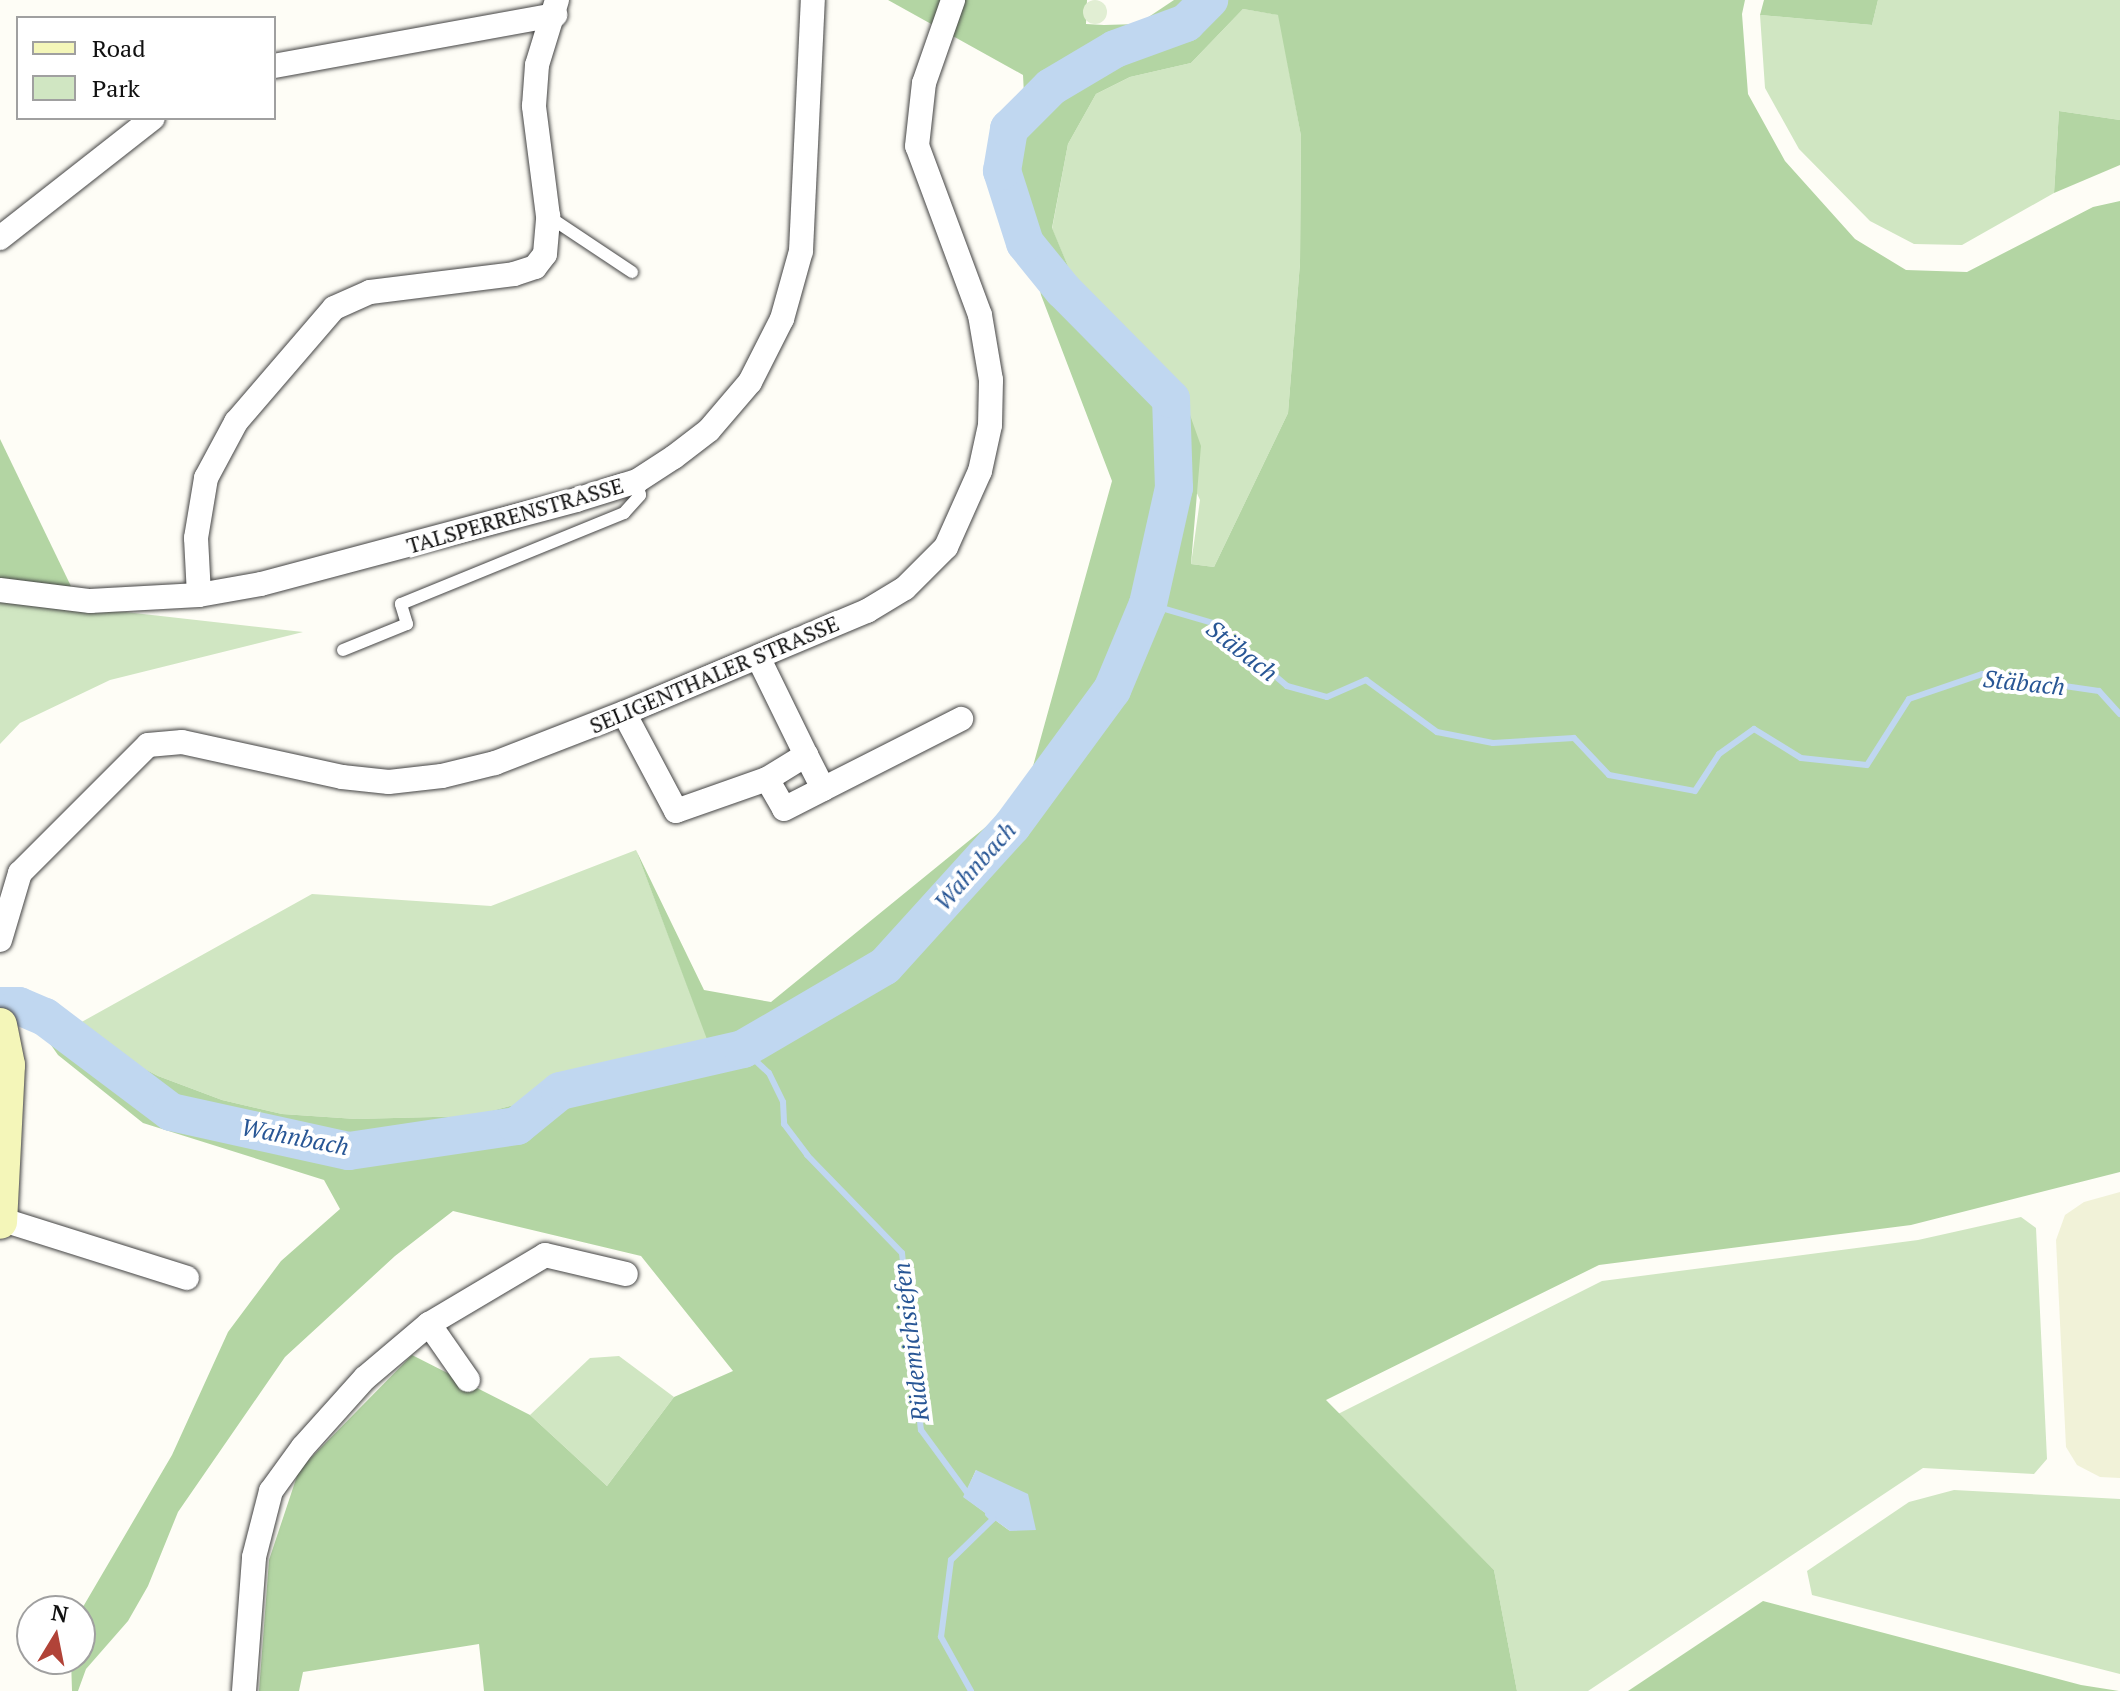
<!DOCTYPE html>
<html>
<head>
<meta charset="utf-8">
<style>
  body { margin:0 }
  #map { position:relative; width:2120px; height:1691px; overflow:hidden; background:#fefdf6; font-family:"PT Serif",serif }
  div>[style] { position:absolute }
  .farmland>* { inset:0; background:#f1f2d8 }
  .green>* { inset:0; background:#d0e6c2 }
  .forest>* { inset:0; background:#b3d5a3 }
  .pitch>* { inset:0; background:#e1eed3 }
  .round { border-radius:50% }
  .water>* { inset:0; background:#c0d7f0 }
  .stream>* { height:6px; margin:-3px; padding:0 3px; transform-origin:3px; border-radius:3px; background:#c0d7f0 }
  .river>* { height:38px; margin:-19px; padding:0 19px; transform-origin:19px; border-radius:19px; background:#c0d7f0 }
  .roads { filter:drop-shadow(0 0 2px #444) drop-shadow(0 0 2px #444) }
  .lane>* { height:12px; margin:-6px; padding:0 6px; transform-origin:6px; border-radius:6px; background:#fff }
  .street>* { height:24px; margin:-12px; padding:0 12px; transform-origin:12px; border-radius:12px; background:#fff }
  .secondary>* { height:34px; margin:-17px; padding:0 17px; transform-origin:17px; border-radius:17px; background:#f4f6b9 }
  span { translate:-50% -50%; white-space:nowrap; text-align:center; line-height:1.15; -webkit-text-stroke:8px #fff; paint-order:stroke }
  .street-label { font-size:22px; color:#111 }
  .water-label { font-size:24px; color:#285695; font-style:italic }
  .legend { position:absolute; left:16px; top:16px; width:260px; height:104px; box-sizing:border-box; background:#fff; border:2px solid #a0a0a0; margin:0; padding:10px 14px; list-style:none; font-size:24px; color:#111 }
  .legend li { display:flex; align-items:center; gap:16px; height:40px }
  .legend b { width:40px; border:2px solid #a0a0a0 }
  .north { position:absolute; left:16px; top:1595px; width:80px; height:80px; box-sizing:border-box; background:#fff; border:2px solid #a0a0a0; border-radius:50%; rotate:10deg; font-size:22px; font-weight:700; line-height:32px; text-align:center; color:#111 }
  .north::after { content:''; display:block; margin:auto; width:28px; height:36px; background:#b14338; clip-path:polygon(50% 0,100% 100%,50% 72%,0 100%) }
</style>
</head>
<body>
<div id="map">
  <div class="farmland">
    <div style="clip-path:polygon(2120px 1192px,2120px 1478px,2100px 1477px,2077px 1465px,2066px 1447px,2056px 1240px,2065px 1215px,2084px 1202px)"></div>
  </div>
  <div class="green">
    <div style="clip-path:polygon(1878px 0,2120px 0,2120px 120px,2059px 111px,2054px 193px,1962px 245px,1914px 244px,1870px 221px,1799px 149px,1765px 88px,1760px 15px,1872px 25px)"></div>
    <div style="clip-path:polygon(1243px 9px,1279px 15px,1301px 136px,1300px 263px,1288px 413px,1214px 567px,1191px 564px,1200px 500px,1125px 336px,1073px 278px,1052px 229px,1068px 144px,1096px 94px,1130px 77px,1191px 63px)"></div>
    <div style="clip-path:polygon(0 602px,81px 607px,303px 632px,110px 680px,20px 723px,0 744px)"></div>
    <div style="clip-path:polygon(636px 850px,718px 1066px,616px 1078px,472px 1116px,356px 1119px,282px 1114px,222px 1100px,158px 1076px,69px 1029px,312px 894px,491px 906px)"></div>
    <div style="clip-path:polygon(2021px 1217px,2036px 1228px,2047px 1459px,2034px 1474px,1923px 1468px,1588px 1691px,1517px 1691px,1494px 1570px,1338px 1414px,1602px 1281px,1918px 1240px)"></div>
    <div style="clip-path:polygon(619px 1356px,674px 1397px,607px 1486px,530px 1415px,590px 1358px)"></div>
    <div style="clip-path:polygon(1954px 1490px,2120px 1499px,2120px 1674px,1812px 1595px,1807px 1571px,1909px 1502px)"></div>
  </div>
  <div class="forest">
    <div style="clip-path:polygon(evenodd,888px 0,1087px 0,1086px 24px,1104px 25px,1138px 24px,1174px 0,1745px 0,1742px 14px,1748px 94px,1785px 161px,1855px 239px,1906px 270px,1967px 272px,2093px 207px,2120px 201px,2120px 1172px,1911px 1225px,1599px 1265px,1326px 1400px,1494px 1570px,1517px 1691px,484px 1691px,479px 1644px,303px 1672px,299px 1691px,259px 1691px,269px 1560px,299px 1470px,412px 1355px,530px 1415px,607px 1486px,674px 1397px,733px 1371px,641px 1256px,453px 1211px,395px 1256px,285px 1357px,178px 1512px,148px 1586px,128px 1621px,86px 1669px,78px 1691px,72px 1691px,71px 1659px,80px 1659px,80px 1612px,172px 1455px,228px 1332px,281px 1261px,340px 1209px,324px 1180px,143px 1123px,58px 1055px,32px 1018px,69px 1029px,158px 1076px,222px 1100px,282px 1114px,356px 1119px,472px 1116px,616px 1078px,717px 1066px,636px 850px,704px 990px,771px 1002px,1025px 795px,1112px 481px,1041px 295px,1017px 182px,1025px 115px,1023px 75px,888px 0,1243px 9px,1278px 15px,1301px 136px,1300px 263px,1288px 413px,1214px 567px,1191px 564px,1201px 446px,1184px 398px,1073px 278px,1052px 228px,1068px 144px,1096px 94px,1130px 77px,1191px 63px,1243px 9px,888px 0,976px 1470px,1010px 1531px,964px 1497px,976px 1470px)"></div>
    <div style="clip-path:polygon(1764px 0,1878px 0,1872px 25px,1760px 15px)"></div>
    <div style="clip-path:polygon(2059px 111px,2120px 120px,2120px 165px,2054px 193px)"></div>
    <div style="clip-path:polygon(0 439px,81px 607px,0 602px)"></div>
    <div style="clip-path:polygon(1763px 1601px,2081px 1685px,2119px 1691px,1628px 1691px)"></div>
  </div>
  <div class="pitch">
    <div class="round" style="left:1083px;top:0;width:24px;height:24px"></div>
  </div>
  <div class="water">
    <div style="clip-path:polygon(976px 1470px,1028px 1494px,1036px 1530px,1010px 1531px,963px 1497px)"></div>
  </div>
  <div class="stream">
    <div style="left:1148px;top:604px;width:68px;rotate:16.3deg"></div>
    <div style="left:1213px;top:623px;width:97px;rotate:40.4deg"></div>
    <div style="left:1287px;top:686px;width:41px;rotate:15.4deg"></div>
    <div style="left:1327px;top:697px;width:43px;rotate:-23.6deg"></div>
    <div style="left:1366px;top:680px;width:88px;rotate:36.2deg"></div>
    <div style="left:1437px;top:732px;width:57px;rotate:11.1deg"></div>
    <div style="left:1493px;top:743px;width:81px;rotate:-3.5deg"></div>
    <div style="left:1574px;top:738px;width:51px;rotate:46.6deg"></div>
    <div style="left:1609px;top:775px;width:87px;rotate:10.5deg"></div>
    <div style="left:1695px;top:791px;width:44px;rotate:-57deg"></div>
    <div style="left:1719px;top:754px;width:43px;rotate:-35.5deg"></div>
    <div style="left:1754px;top:729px;width:55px;rotate:31.7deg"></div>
    <div style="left:1801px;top:758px;width:66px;rotate:6.1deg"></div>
    <div style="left:1867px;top:765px;width:78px;rotate:-57.5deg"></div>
    <div style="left:1909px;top:699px;width:77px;rotate:-18.9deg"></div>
    <div style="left:1982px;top:674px;width:118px;rotate:8.3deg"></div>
    <div style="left:2099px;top:691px;width:31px;rotate:48deg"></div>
    <div style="left:743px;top:1049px;width:35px;rotate:43deg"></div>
    <div style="left:769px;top:1073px;width:32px;rotate:64deg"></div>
    <div style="left:783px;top:1102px;width:22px;rotate:87deg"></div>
    <div style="left:784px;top:1124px;width:39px;rotate:53deg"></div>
    <div style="left:807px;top:1155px;width:136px;rotate:45.9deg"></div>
    <div style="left:902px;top:1253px;width:178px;rotate:83.9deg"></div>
    <div style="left:921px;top:1430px;width:84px;rotate:53.7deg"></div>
    <div style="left:971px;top:1691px;width:62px;rotate:-119.1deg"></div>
    <div style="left:941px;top:1637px;width:78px;rotate:-82.6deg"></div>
    <div style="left:951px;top:1560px;width:59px;rotate:-44.3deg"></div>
    <div style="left:993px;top:1519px;width:7px;rotate:-135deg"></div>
  </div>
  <div class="river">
    <div style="left:0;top:1006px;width:19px"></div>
    <div style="left:19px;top:1006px;width:28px;rotate:23deg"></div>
    <div style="left:45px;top:1017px;width:158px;rotate:37deg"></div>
    <div style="left:171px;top:1112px;width:182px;rotate:12.4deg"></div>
    <div style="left:349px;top:1151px;width:170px;rotate:-8.5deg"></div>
    <div style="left:517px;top:1126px;width:55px;rotate:-39.1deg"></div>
    <div style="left:560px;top:1091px;width:188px;rotate:-12.9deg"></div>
    <div style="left:743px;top:1049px;width:164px;rotate:-30.3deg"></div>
    <div style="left:885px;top:966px;width:189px;rotate:-47.8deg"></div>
    <div style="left:1012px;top:826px;width:169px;rotate:-53.7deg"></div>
    <div style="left:1112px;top:690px;width:93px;rotate:-67.3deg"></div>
    <div style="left:1148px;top:604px;width:119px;rotate:-77.4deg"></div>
    <div style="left:1174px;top:488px;width:89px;rotate:-91.9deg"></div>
    <div style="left:1171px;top:399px;width:153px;rotate:-134.7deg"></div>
    <div style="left:1063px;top:290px;width:60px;rotate:-129deg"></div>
    <div style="left:1025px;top:243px;width:76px;rotate:-107.7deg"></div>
    <div style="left:1002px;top:171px;width:43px;rotate:-80.5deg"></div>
    <div style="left:1009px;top:129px;width:59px;rotate:-45deg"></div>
    <div style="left:1051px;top:87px;width:74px;rotate:-30.7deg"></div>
    <div style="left:1115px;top:49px;width:76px;rotate:-20.1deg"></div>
    <div style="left:1186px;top:23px;width:33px;rotate:-45deg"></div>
  </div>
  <div class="roads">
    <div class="lane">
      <div style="left:548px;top:216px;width:101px;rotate:33.7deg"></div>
      <div style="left:343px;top:650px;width:69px;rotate:-22.1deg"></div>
      <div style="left:407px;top:624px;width:21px;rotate:-107deg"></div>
      <div style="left:401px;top:604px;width:241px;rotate:-22.2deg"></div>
      <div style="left:624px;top:513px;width:24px;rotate:-48deg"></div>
      <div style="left:640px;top:495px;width:14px;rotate:-102deg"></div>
    </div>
    <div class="street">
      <div style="left:274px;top:66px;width:286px;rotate:-10.3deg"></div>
      <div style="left:0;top:238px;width:194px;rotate:-38.1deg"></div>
      <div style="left:0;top:590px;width:91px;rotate:7deg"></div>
      <div style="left:90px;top:601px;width:109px;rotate:-3.2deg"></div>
      <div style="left:199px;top:595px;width:63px;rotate:-10.1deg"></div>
      <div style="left:261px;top:584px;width:326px;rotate:-14.9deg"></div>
      <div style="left:576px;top:500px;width:64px;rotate:-17.3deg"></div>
      <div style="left:637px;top:481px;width:44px;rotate:-33deg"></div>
      <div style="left:674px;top:457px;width:44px;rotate:-37.6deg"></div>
      <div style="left:709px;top:430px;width:63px;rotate:-49.5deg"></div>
      <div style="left:750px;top:382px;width:71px;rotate:-63.1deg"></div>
      <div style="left:782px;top:319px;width:71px;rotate:-74.4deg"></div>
      <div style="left:801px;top:251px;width:251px;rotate:-87.3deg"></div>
      <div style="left:199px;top:595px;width:57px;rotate:-93deg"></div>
      <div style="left:196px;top:538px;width:61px;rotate:-80.5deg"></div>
      <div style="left:206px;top:478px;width:64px;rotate:-61.8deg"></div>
      <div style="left:236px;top:422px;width:150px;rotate:-49.3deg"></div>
      <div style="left:334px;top:308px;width:39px;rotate:-24deg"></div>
      <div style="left:370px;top:292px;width:145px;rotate:-7.1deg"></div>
      <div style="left:514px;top:274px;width:22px;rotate:-18deg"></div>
      <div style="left:535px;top:267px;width:16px;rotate:-52deg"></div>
      <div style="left:545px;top:254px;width:38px;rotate:-85deg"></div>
      <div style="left:548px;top:216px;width:111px;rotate:-97.3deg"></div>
      <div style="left:534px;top:106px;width:41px;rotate:-85.8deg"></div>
      <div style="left:537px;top:65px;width:68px;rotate:-72.9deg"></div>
      <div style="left:624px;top:713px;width:111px;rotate:62deg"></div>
      <div style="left:676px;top:811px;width:96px;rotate:-19.4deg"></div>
      <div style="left:767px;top:779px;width:46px;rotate:-31.6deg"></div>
      <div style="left:806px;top:755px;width:109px;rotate:-116.1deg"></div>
      <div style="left:806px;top:755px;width:38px;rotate:63deg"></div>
      <div style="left:823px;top:789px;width:155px;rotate:-26.9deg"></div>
      <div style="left:767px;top:779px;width:34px;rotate:60deg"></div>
      <div style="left:784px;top:809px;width:44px;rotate:-27.1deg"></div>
      <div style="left:0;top:940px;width:70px;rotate:-73.4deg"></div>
      <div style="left:20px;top:873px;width:181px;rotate:-45deg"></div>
      <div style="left:148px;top:745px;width:34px;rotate:-5deg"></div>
      <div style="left:182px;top:742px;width:164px;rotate:12.3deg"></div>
      <div style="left:342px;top:777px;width:47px;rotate:6.1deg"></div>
      <div style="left:389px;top:782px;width:53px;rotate:-6.5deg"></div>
      <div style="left:442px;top:776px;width:55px;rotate:-13.8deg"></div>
      <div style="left:495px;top:763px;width:138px;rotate:-21.2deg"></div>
      <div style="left:624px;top:713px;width:264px;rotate:-22.8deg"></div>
      <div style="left:867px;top:611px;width:44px;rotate:-31.2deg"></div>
      <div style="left:905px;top:588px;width:58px;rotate:-45deg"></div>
      <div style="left:946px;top:547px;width:83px;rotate:-65.9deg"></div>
      <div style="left:980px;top:471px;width:47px;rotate:-77.7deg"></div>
      <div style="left:990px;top:425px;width:45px;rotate:-88.7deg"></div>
      <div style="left:991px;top:380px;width:66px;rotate:-99.6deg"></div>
      <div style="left:980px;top:315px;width:180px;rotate:-110.4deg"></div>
      <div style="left:917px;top:146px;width:63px;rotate:-83.7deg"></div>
      <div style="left:924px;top:83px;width:88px;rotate:-70.7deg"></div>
      <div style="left:0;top:1219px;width:196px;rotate:17.5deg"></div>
      <div style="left:429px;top:1324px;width:68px;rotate:55.1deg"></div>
      <div style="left:244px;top:1691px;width:134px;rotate:-85.7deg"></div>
      <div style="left:254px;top:1557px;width:68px;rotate:-75.6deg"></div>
      <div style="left:271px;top:1491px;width:54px;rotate:-54deg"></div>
      <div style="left:303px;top:1447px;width:93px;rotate:-48.1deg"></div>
      <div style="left:365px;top:1378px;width:84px;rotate:-40.2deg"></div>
      <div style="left:429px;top:1324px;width:135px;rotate:-30.7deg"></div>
      <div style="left:545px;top:1255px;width:83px;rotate:13.2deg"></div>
    </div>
    <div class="secondary">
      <div style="left:0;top:1025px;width:41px;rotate:78.7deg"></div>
      <div style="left:8px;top:1065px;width:157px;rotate:92.9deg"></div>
    </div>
  </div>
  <div class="street-label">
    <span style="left:515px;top:515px;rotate:-16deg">TALSPERRENSTRASSE</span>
    <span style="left:714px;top:674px;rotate:-23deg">SELIGENTHALER STRASSE</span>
  </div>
  <div class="water-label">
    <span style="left:1242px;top:651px;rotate:38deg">Stäbach</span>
    <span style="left:2024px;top:683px;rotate:6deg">Stäbach</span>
    <span style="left:975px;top:866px;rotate:-48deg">Wahnbach</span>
    <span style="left:295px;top:1137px;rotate:11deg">Wahnbach</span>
    <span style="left:911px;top:1342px;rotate:-97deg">Rüdemichsiefen</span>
  </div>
  <ul class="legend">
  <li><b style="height:10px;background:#f4f6b9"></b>Road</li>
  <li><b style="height:22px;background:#d0e6c2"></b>Park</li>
  </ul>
  <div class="north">N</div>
</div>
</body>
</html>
